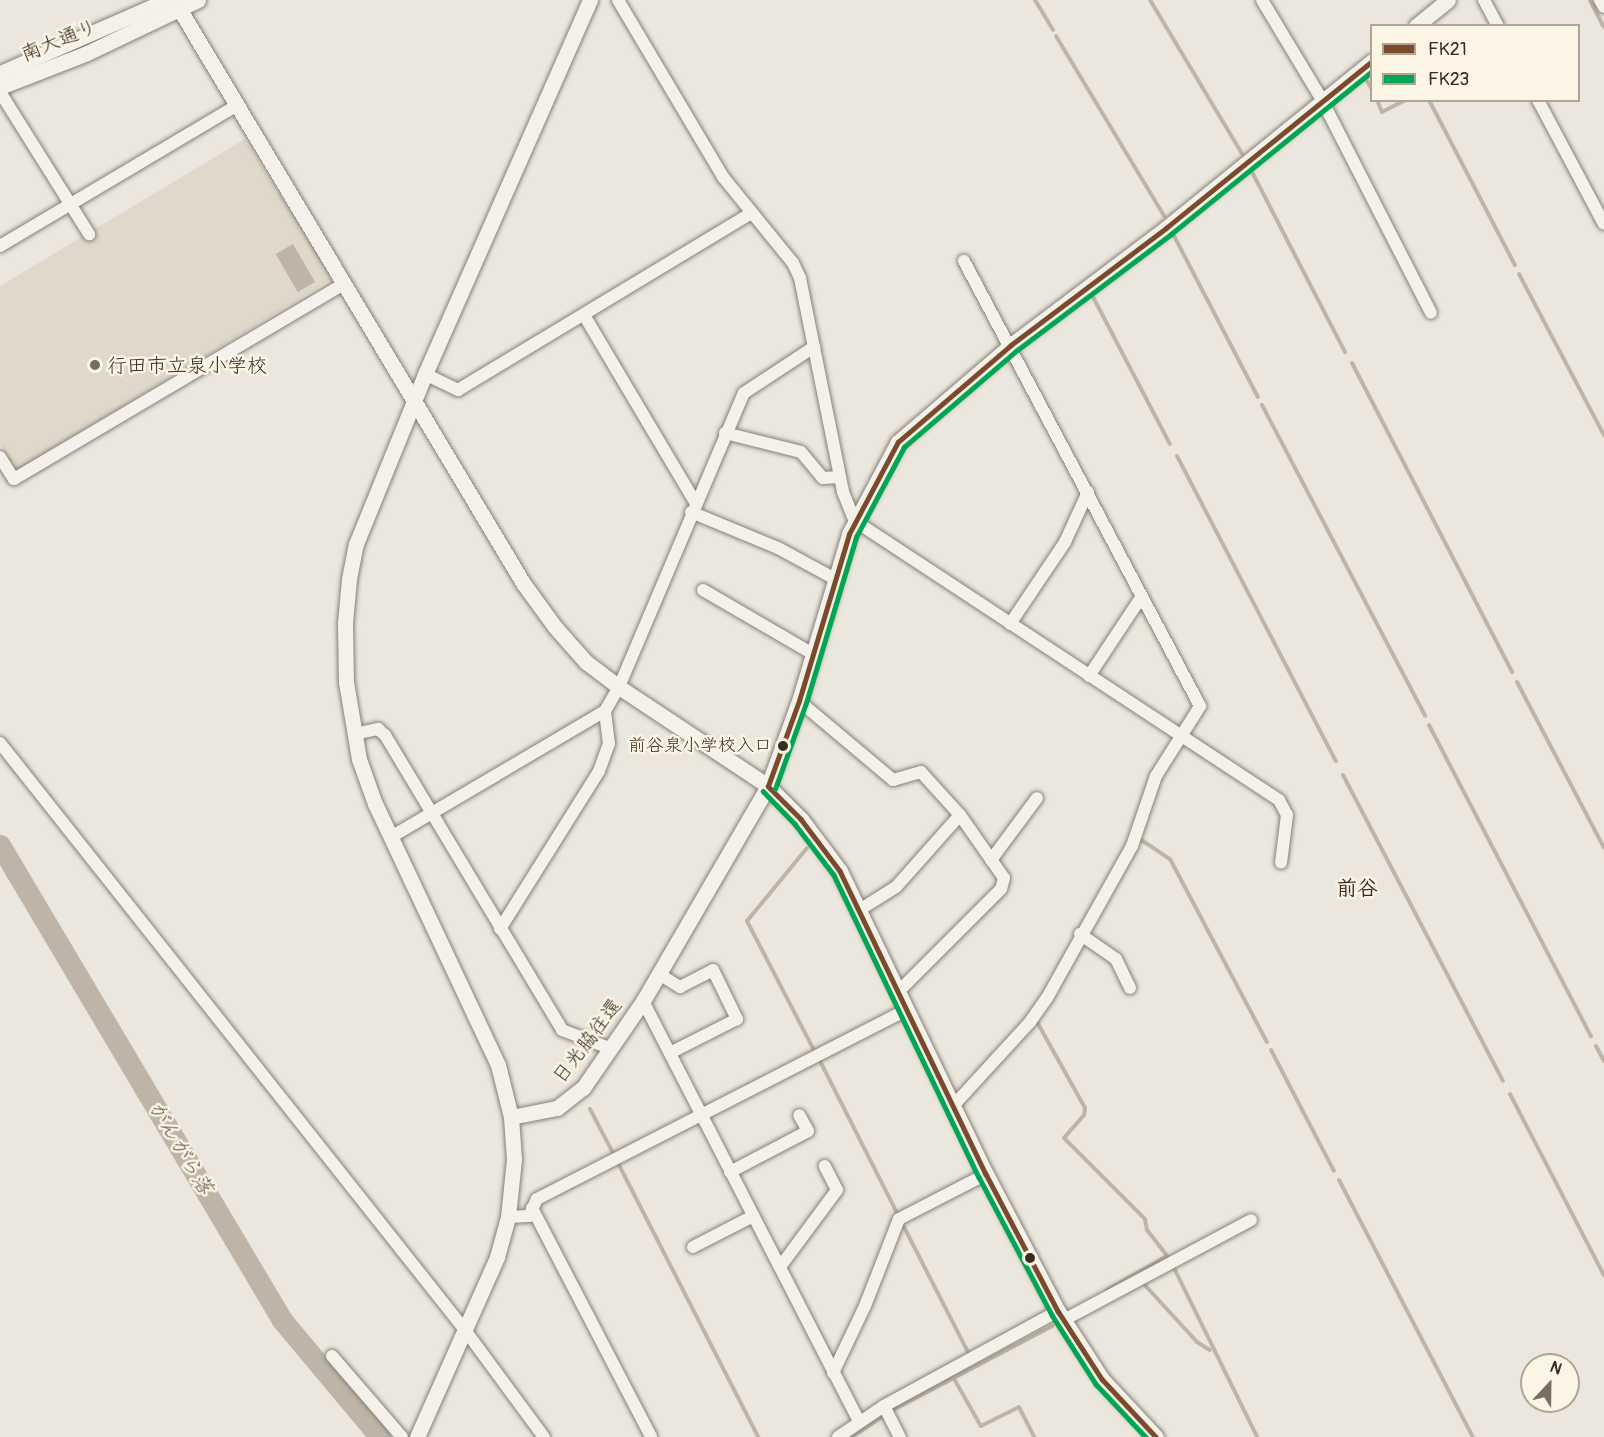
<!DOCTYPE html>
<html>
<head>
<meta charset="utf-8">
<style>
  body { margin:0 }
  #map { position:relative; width:1604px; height:1437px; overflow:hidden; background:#ebe7de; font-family:Pangolin,"Klee One",sans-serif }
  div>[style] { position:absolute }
  .built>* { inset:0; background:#dfd8cb }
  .water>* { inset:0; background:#beb5a8; transform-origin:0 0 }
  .stream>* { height:4px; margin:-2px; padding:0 2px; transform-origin:2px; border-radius:2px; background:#beb5a8 }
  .river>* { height:21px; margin:-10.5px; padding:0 10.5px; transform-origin:10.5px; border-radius:10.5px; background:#beb5a8 }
  .roads { filter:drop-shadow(0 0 2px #858079) drop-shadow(0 0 2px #858079) }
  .minor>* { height:12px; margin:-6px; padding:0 6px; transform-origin:6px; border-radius:6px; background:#f4f0ea }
  .tertiary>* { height:15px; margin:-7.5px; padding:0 7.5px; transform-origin:7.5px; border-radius:7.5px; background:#f4f0ea }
  .bus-1>* { height:4.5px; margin:-2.25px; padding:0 2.25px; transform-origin:2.25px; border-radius:2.25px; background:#7a4b2a }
  .bus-2>* { height:4.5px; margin:-2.25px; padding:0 2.25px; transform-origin:2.25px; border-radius:2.25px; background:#00a651 }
  .dots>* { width:16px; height:16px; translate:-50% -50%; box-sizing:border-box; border:3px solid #fcf5e5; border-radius:50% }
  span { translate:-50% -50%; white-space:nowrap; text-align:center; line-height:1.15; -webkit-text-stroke:5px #fcf5e5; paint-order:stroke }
  .bus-label { font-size:18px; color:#3b2a1e }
  .right { translate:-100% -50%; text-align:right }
  .street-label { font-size:20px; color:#3b2a1e }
  .poi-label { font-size:20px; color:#3b2a1e }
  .left { translate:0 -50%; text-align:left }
  .neighbourhood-label { font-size:21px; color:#3b2a1e; font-weight:700 }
  .water-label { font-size:21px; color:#625346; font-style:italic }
  .legend { position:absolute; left:1370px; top:24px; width:210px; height:78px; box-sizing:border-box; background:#fcf5e5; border:2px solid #afa495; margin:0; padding:8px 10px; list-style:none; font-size:18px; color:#3b2a1e }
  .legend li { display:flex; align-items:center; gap:12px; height:30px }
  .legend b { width:30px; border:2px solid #afa495 }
  .north { position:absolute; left:1520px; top:1353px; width:60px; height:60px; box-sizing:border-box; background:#fcf5e5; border:2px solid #afa495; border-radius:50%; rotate:22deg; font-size:16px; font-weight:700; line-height:24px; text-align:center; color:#3b2a1e }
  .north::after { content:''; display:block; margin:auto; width:21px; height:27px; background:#796c61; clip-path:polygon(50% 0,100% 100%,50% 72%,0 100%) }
</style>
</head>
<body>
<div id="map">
  <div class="built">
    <div style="clip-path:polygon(245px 139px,333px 278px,16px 471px,0 444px,0 286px)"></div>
  </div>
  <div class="water">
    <div style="left:293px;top:244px;width:44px;height:20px;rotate:60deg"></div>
  </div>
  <div class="stream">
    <div style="left:1035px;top:0;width:35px;rotate:59deg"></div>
    <div style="left:1150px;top:0;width:179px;rotate:59.1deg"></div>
    <div style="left:1590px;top:0;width:30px;rotate:63deg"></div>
    <div style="left:1056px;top:36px;width:210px;rotate:59deg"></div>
    <div style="left:1366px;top:79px;width:13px;rotate:61deg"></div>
    <div style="left:1377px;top:100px;width:13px;rotate:67deg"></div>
    <div style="left:1382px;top:112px;width:27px;rotate:-27deg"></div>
    <div style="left:1429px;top:100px;width:186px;rotate:62.5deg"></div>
    <div style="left:1251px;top:170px;width:205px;rotate:62.7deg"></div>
    <div style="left:1172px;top:232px;width:186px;rotate:62.5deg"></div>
    <div style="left:1519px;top:274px;width:182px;rotate:62.2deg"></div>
    <div style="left:1092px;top:295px;width:168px;rotate:62.4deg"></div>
    <div style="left:1352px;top:363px;width:348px;rotate:62.6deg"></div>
    <div style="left:1262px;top:405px;width:351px;rotate:62.3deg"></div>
    <div style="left:1177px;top:456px;width:344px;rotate:62.5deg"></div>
    <div style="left:1517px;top:682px;width:187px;rotate:62.3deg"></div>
    <div style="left:1429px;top:725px;width:351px;rotate:62.5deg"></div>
    <div style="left:1343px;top:775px;width:345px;rotate:62.4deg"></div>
    <div style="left:1140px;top:839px;width:36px;rotate:34deg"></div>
    <div style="left:1170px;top:859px;width:207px;rotate:62.1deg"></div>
    <div style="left:807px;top:848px;width:94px;rotate:129.4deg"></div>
    <div style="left:747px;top:921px;width:148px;rotate:62.6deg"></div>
    <div style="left:1037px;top:1022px;width:98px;rotate:60.8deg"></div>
    <div style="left:1085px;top:1108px;width:7px;rotate:98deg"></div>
    <div style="left:1084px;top:1115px;width:30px;rotate:131deg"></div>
    <div style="left:1064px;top:1138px;width:115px;rotate:45deg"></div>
    <div style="left:1145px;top:1219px;width:11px;rotate:80deg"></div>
    <div style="left:1147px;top:1230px;width:33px;rotate:52deg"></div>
    <div style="left:1167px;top:1256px;width:69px;rotate:150.5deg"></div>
    <div style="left:1596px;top:1046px;width:17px;rotate:62deg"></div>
    <div style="left:1271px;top:1050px;width:136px;rotate:62.5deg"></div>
    <div style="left:820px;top:1061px;width:173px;rotate:63.1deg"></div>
    <div style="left:1510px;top:1094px;width:204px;rotate:62.6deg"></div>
    <div style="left:590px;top:1109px;width:52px;rotate:62.4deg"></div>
    <div style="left:618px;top:1163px;width:308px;rotate:62.9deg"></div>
    <div style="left:1339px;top:1180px;width:290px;rotate:62.5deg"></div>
    <div style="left:904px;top:1227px;width:140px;rotate:62.9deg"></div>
    <div style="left:1174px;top:1268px;width:188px;rotate:63.8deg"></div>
    <div style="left:1143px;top:1283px;width:80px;rotate:47.5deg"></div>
    <div style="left:1197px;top:1342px;width:15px;rotate:32deg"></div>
    <div style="left:953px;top:1377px;width:56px;rotate:60.3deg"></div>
    <div style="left:981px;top:1426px;width:42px;rotate:-26.6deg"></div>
    <div style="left:1019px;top:1407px;width:34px;rotate:63deg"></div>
    <div style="left:893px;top:1410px;width:180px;rotate:-27.8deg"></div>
    <div style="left:852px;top:1437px;width:37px;rotate:-34deg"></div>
  </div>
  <div class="river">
    <div style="left:0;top:845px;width:552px;rotate:59.3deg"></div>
    <div style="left:282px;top:1320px;width:153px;rotate:50.1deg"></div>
  </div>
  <div class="roads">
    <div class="minor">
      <div style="left:618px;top:0;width:206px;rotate:59.3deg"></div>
      <div style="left:723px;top:177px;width:111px;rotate:50.9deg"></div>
      <div style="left:793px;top:263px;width:17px;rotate:65deg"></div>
      <div style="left:800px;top:278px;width:218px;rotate:78.6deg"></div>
      <div style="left:843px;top:492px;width:31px;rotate:68deg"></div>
      <div style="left:855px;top:521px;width:508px;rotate:33.35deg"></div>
      <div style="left:1279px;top:800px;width:17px;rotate:62deg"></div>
      <div style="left:1287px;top:815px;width:48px;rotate:97.1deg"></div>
      <div style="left:1262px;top:0;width:117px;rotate:59deg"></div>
      <div style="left:1322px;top:100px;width:239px;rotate:62.9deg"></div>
      <div style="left:1484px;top:0;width:30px;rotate:62deg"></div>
      <div style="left:1600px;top:0;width:8px;rotate:60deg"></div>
      <div style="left:0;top:92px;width:168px;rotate:57.9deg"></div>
      <div style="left:1538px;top:100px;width:140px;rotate:62deg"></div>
      <div style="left:0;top:246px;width:274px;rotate:-30.7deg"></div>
      <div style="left:584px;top:315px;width:217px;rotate:59.3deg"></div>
      <div style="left:425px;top:374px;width:37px;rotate:26deg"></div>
      <div style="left:458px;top:390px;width:341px;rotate:-31.1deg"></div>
      <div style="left:725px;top:433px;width:78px;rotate:14deg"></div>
      <div style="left:801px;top:452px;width:34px;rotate:50deg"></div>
      <div style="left:823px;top:478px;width:17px;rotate:-3deg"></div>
      <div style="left:0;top:457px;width:26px;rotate:58deg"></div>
      <div style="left:14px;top:479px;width:385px;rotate:-30.6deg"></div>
      <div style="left:691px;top:512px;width:94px;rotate:22.5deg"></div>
      <div style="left:778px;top:548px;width:65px;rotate:28.5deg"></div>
      <div style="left:703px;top:590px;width:127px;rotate:30.2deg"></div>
      <div style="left:1010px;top:624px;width:99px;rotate:-56.1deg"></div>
      <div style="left:1065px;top:542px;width:55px;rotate:-65.3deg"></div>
      <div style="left:1089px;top:676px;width:96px;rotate:-56.5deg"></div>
      <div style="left:799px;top:701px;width:123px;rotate:40deg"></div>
      <div style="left:893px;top:780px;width:29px;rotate:-16deg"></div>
      <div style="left:921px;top:772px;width:58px;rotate:47.8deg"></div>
      <div style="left:960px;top:815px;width:77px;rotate:55.1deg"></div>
      <div style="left:1004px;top:878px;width:11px;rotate:105deg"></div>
      <div style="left:1001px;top:889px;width:144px;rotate:135deg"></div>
      <div style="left:354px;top:734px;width:25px;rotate:-12deg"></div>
      <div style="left:378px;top:729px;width:9px;rotate:41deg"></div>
      <div style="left:385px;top:735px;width:344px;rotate:59deg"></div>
      <div style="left:562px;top:1030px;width:53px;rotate:20.8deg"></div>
      <div style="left:0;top:743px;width:749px;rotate:51.62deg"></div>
      <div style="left:465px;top:1330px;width:133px;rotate:53.6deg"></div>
      <div style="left:391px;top:837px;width:248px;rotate:-30.5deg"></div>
      <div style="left:605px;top:711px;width:28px;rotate:-60deg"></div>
      <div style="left:619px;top:687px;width:319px;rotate:-67deg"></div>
      <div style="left:744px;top:393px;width:84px;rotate:-33.3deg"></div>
      <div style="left:991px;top:860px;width:77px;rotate:-53.4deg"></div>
      <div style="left:861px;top:909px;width:41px;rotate:-32.2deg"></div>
      <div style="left:896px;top:887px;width:96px;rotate:-48.4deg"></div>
      <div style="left:500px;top:929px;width:186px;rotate:-57.9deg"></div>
      <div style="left:599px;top:771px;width:29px;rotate:-70deg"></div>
      <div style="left:609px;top:744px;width:33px;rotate:-97deg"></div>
      <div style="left:1080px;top:934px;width:44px;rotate:34.8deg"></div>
      <div style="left:1116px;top:959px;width:32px;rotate:64deg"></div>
      <div style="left:659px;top:974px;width:25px;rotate:32deg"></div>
      <div style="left:680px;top:987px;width:37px;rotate:-27deg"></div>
      <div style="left:713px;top:970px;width:55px;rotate:63.9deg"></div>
      <div style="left:737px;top:1019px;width:75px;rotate:153.1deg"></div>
      <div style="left:643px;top:1001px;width:472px;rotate:62.8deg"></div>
      <div style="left:953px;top:1106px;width:114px;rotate:-47.5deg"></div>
      <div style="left:1030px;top:1022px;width:29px;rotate:-55deg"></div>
      <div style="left:1047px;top:998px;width:174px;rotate:-60.8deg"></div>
      <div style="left:1132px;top:846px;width:74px;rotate:-71.1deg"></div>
      <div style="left:1156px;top:776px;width:83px;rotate:-57.8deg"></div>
      <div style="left:1200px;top:706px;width:504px;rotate:-117.94deg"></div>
      <div style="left:730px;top:1172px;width:88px;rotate:-27.7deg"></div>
      <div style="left:808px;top:1131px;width:18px;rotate:-119deg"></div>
      <div style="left:532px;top:1208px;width:258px;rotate:62.5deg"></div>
      <div style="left:508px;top:1217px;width:21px;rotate:-3deg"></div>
      <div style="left:529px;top:1216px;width:19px;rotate:-65deg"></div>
      <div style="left:537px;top:1199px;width:415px;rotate:-27.1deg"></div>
      <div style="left:693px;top:1247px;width:68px;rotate:-27.3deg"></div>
      <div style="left:780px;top:1267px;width:96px;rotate:-53.5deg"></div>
      <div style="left:837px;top:1190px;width:27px;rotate:-117deg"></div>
      <div style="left:1064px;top:1320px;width:212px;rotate:-28.1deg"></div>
      <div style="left:332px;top:1356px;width:107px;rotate:49.2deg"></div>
      <div style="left:833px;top:1373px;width:74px;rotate:-64.5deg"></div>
      <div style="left:865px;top:1306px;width:93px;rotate:-68.7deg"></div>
      <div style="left:899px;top:1219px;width:98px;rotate:-27.3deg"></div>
      <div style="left:884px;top:1406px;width:35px;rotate:63deg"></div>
      <div style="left:838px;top:1437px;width:55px;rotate:-34deg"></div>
      <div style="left:884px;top:1406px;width:198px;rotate:-28.6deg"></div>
    </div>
    <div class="tertiary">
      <div style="left:174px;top:0;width:679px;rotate:59.09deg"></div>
      <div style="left:523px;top:583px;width:54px;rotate:54deg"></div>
      <div style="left:555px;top:627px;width:47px;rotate:48.5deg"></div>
      <div style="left:586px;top:662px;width:41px;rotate:37.1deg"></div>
      <div style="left:619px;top:687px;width:179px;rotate:33.6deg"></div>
      <div style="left:768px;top:786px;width:47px;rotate:45deg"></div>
      <div style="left:801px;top:819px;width:65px;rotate:53.1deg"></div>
      <div style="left:840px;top:871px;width:336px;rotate:64.3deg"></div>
      <div style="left:986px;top:1174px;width:155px;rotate:62.3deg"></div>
      <div style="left:1058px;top:1311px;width:81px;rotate:57.1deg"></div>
      <div style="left:1102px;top:1379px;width:79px;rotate:47deg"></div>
      <div style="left:1416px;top:26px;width:41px;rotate:-39.1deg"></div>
      <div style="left:0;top:73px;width:182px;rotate:-23.6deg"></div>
      <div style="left:0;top:87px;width:93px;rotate:-21.3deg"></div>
      <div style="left:87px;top:53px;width:123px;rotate:-25.5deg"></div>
      <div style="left:511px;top:1117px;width:47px;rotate:-11.1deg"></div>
      <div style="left:557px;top:1108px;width:33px;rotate:-38deg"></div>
      <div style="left:583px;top:1088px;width:106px;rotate:-55.4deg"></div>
      <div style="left:643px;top:1001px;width:249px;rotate:-59.8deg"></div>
      <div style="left:768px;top:786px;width:90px;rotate:-70deg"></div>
      <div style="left:799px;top:701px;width:174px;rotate:-73.3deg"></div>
      <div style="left:849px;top:534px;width:104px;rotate:-62deg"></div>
      <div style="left:898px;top:442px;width:149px;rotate:-40.6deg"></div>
      <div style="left:1011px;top:345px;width:194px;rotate:-37deg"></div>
      <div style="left:1166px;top:228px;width:265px;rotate:-39deg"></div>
      <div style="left:417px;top:1437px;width:197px;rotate:-66deg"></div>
      <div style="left:497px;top:1257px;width:41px;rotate:-74.6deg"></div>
      <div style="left:508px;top:1217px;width:58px;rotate:-84.1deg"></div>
      <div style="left:514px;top:1159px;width:42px;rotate:-94.1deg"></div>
      <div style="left:511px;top:1117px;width:54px;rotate:-104deg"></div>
      <div style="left:498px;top:1065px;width:289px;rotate:-115.2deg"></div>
      <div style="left:375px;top:804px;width:48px;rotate:-109.6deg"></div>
      <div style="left:359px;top:759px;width:78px;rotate:-99.6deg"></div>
      <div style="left:346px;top:682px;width:59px;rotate:-91deg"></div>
      <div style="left:345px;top:623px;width:44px;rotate:-84.8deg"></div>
      <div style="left:349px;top:579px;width:36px;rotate:-79deg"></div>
      <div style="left:356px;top:544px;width:183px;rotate:-67.9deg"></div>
      <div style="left:425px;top:374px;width:409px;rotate:-66.2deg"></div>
    </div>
  </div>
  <div class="bus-1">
    <div style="left:768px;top:786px;width:90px;rotate:-70deg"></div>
    <div style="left:799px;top:701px;width:174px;rotate:-73.3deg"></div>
    <div style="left:849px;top:534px;width:104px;rotate:-62deg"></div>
    <div style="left:898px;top:442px;width:149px;rotate:-40.6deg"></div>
    <div style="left:1011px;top:345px;width:194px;rotate:-37deg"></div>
    <div style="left:1166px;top:228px;width:265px;rotate:-39deg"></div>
    <div style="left:768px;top:786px;width:47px;rotate:45deg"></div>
    <div style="left:801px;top:819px;width:65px;rotate:53.1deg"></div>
    <div style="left:840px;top:871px;width:336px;rotate:64.3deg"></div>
    <div style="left:986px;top:1174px;width:155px;rotate:62.3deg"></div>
    <div style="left:1058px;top:1311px;width:81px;rotate:57.1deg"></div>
    <div style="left:1102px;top:1379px;width:79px;rotate:47deg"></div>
  </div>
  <div class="bus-2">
    <div style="left:775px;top:789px;width:91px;rotate:-70.2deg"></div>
    <div style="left:806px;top:703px;width:173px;rotate:-73.2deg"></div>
    <div style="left:856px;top:537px;width:102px;rotate:-61.9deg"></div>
    <div style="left:904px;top:447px;width:148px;rotate:-40.6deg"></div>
    <div style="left:1016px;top:351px;width:194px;rotate:-37deg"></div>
    <div style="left:1171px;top:234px;width:259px;rotate:-39deg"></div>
    <div style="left:763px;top:791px;width:46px;rotate:45.9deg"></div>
    <div style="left:795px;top:824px;width:64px;rotate:52.6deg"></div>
    <div style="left:834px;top:875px;width:335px;rotate:64.4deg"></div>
    <div style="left:979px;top:1177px;width:156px;rotate:62.1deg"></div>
    <div style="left:1052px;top:1315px;width:82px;rotate:57.5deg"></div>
    <div style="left:1096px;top:1384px;width:73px;rotate:46.7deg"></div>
  </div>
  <div class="dots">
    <div style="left:95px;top:365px;background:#796c61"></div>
    <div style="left:783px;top:746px;background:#3b2a1e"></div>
    <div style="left:1030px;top:1258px;background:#3b2a1e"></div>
  </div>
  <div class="bus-label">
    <span class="right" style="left:772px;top:746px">前谷泉小学校入口</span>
  </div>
  <div class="street-label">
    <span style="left:59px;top:40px;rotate:-22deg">南大通り</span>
    <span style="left:587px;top:1041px;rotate:-53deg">日光脇往還</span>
  </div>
  <div class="poi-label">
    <span class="left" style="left:107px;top:365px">行田市立泉小学校</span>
  </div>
  <div class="neighbourhood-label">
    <span style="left:1357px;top:889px">前谷</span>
  </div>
  <div class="water-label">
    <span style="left:180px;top:1148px;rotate:59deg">がんがら落</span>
  </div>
  <ul class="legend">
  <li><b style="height:8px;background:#7a4b2a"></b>FK21</li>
  <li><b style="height:8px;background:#00a651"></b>FK23</li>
  </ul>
  <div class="north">N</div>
</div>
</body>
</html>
